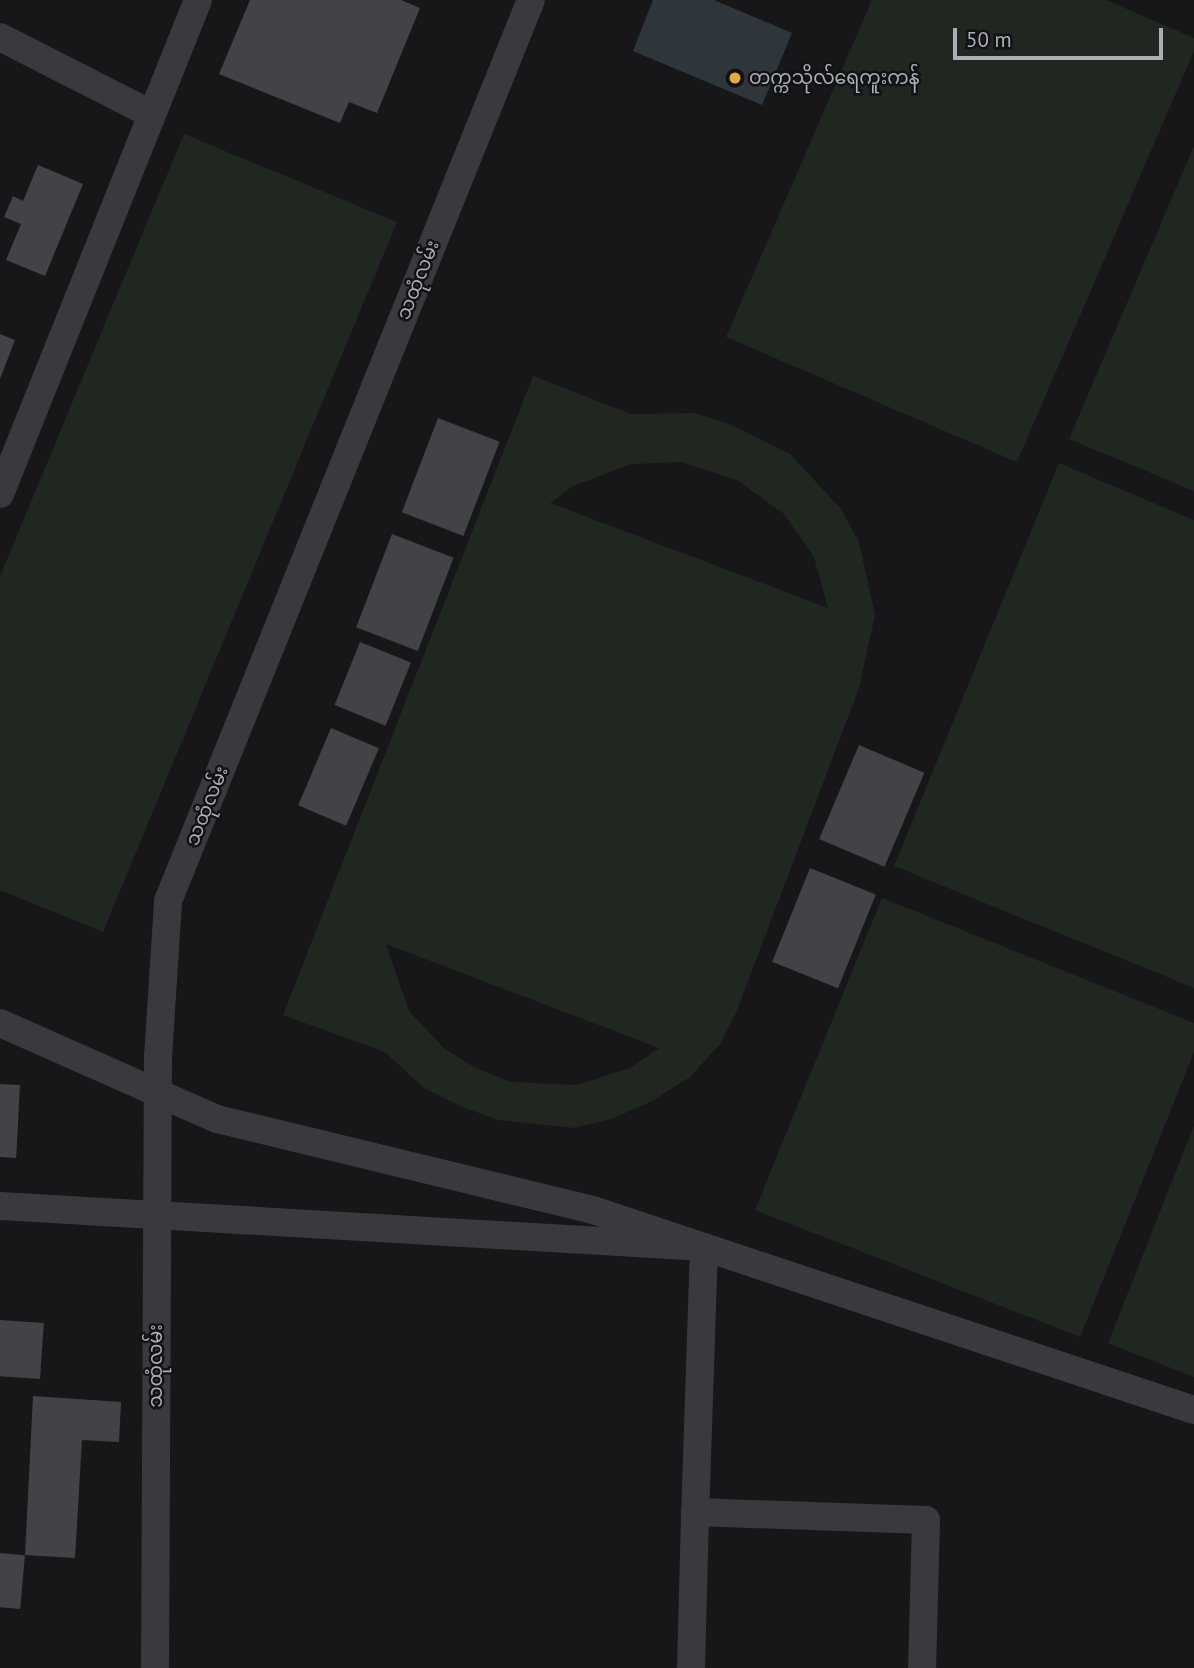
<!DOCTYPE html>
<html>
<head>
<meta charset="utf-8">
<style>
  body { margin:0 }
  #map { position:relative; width:1194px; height:1668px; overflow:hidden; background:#171719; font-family:"PT Sans","Noto Sans Myanmar",sans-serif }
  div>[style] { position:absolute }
  .green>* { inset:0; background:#202720 }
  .water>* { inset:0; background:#2e363c }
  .building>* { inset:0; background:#414346; transform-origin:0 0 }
  .minor>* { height:28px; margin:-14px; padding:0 14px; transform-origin:14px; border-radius:14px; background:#393a3e }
  .dots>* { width:19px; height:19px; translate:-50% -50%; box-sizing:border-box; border:4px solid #121214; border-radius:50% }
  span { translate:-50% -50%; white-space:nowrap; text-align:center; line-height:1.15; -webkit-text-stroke:5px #121214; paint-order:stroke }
  .poi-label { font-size:19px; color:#abafb8 }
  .left { translate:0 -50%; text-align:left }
  .street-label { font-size:19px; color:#abafb8 }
  .scale { position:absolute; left:953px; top:28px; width:210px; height:32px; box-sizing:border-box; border:4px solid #abafb8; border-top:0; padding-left:9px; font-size:21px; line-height:24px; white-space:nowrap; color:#abafb8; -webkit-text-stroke:5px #121214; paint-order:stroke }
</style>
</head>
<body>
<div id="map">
  <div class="green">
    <div style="clip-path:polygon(872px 0,1106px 0,1194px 38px,1194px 51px,1017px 462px,726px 337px)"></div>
    <div style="clip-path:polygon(184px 134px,397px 222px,103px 932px,0 890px,0 576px)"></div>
    <div style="clip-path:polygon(1194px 146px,1194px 491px,1069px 439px)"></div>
    <div style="clip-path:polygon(evenodd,533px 376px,631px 414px,694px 413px,727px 423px,790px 454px,841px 509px,859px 542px,875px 615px,859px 688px,736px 1013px,720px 1044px,690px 1077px,652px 1101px,612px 1119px,573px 1128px,498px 1120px,460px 1106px,424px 1088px,385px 1052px,283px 1015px,533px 376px,681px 462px,737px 480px,784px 514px,814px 557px,828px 608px,550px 503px,573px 486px,631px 464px,681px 462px,533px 376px,386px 944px,659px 1048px,630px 1068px,577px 1085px,511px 1082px,477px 1069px,445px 1049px,409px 1011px,386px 944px)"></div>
    <div style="clip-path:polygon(1059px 463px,1194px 520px,1194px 988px,894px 866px)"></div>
    <div style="clip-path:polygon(882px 898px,1194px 1023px,1194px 1052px,1080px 1337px,755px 1210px)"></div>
    <div style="clip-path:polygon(1194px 1126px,1194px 1377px,1108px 1343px)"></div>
  </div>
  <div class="water">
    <div style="clip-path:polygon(653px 0,714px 0,792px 33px,762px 105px,633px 51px)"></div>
  </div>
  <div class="building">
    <div style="clip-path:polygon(250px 0,401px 0,420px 8px,377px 113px,349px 102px,340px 123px,219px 74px)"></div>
    <div style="clip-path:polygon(38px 165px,83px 184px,45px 276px,6px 260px,21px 224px,4px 217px,13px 196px,23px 201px)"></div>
    <div style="clip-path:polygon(0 334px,15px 340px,0 379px)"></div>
    <div style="left:438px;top:418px;width:66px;height:101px;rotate:21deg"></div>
    <div style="left:392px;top:534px;width:66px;height:100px;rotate:21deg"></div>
    <div style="left:360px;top:642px;width:55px;height:68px;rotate:22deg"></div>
    <div style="left:331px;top:728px;width:52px;height:84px;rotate:23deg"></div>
    <div style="left:859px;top:745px;width:71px;height:102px;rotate:23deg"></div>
    <div style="left:810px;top:868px;width:71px;height:101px;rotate:22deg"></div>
    <div style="left:0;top:1084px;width:20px;height:73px;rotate:3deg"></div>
    <div style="left:0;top:1320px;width:44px;height:56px;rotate:4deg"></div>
    <div style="clip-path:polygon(33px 1396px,121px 1402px,119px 1442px,82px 1440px,75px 1558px,25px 1555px)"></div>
    <div style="left:0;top:1553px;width:25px;height:54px;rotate:5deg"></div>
  </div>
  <div class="minor">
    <div style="left:0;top:37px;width:169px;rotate:27deg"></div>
    <div style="left:0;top:494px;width:532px;rotate:-68.16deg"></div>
    <div style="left:0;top:1023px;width:237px;rotate:23.9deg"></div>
    <div style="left:217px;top:1119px;width:387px;rotate:13.6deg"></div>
    <div style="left:593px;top:1210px;width:633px;rotate:18.41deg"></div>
    <div style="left:0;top:1206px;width:705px;rotate:3.33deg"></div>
    <div style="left:704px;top:1247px;width:265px;rotate:91.9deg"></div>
    <div style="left:695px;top:1512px;width:231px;rotate:2deg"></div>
    <div style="left:926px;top:1520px;width:148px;rotate:91.5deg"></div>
    <div style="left:155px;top:1668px;width:611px;rotate:-89.72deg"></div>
    <div style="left:158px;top:1057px;width:156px;rotate:-86.3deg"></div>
    <div style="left:168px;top:901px;width:971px;rotate:-68.06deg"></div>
    <div style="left:691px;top:1668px;width:156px;rotate:-88.5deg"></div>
  </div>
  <div class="dots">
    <div style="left:735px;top:78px;background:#e5ab43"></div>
  </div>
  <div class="poi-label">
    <span class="left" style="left:749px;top:78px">တက္ကသိုလ်ရေကူးကန်</span>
  </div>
  <div class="street-label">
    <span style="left:418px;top:280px;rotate:-68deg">သထုံလမ်း</span>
    <span style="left:207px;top:806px;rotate:-68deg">သထုံလမ်း</span>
    <span style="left:156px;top:1366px;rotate:-90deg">သထုံလမ်း</span>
  </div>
  <div class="scale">50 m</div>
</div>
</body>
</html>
